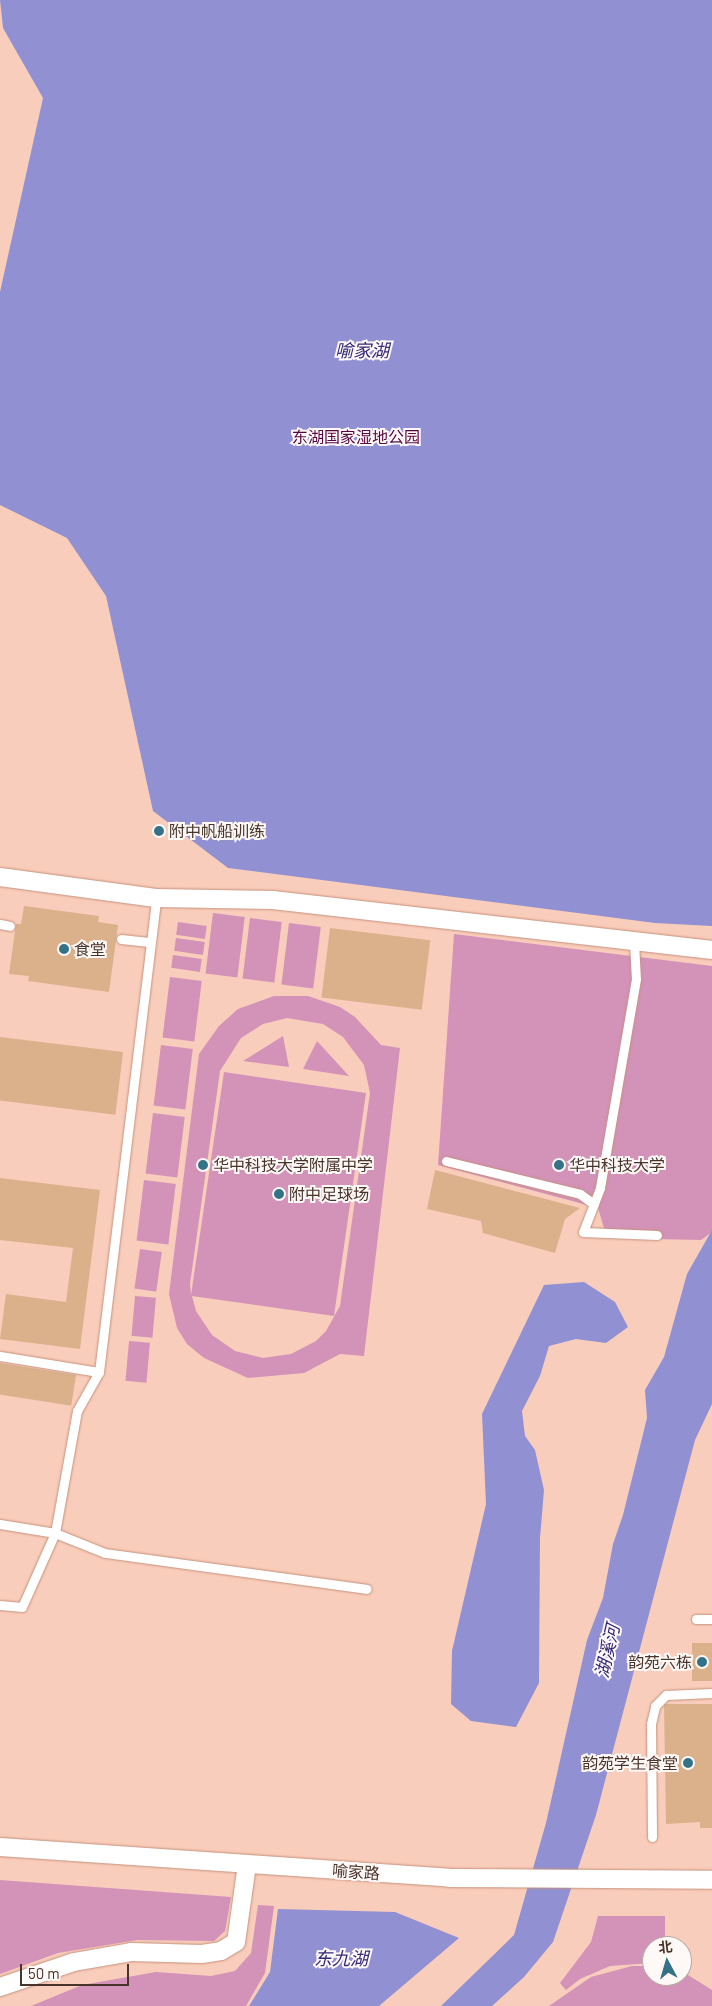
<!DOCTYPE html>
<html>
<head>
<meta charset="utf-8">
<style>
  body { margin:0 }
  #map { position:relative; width:712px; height:2006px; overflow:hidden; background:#f9cdbb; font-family:Barlow,"Noto Sans SC",sans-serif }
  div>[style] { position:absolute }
  .green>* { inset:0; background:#d392b8; transform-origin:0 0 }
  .water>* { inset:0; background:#9090d2 }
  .building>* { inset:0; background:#dab18b; transform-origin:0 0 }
  .roads { filter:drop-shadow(0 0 1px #c6927d) drop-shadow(0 0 1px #c6927d) }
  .service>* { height:9px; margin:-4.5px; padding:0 4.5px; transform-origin:4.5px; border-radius:4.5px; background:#fff }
  .minor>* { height:18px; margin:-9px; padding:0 9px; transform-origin:9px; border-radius:9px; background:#fff }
  .dots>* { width:14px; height:14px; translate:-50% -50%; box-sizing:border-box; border:2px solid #fef8f6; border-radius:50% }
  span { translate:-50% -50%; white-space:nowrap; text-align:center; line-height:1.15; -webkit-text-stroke:4px #fef8f6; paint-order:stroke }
  .park-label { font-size:16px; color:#590641 }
  .poi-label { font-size:16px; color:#49342b }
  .left { translate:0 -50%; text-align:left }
  .right { translate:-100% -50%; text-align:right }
  .street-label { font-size:16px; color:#49342b }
  .water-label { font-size:18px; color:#352a78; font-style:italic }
  .north { position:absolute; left:642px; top:1936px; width:50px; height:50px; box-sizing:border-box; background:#fef8f6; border:1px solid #b6aaa5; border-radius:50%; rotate:354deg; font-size:14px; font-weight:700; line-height:20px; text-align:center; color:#49342b }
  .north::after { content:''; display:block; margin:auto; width:18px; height:22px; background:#347288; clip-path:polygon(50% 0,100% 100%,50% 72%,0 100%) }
  .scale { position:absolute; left:20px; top:1964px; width:109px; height:22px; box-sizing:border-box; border:2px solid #49342b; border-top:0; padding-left:6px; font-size:15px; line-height:18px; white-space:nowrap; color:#49342b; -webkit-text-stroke:4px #fef8f6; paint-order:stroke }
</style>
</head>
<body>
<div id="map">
  <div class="green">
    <div style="left:213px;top:913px;width:32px;height:61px;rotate:7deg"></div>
    <div style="left:250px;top:918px;width:32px;height:61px;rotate:7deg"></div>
    <div style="left:178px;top:922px;width:29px;height:13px;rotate:8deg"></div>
    <div style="left:289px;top:923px;width:32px;height:62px;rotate:7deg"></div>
    <div style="clip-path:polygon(454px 934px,712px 966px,712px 1232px,701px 1240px,607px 1238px,598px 1208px,438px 1165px)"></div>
    <div style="left:176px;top:938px;width:29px;height:13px;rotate:8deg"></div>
    <div style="left:173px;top:955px;width:29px;height:13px;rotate:8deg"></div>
    <div style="left:170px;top:977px;width:32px;height:61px;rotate:7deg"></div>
    <div style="clip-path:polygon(evenodd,274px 996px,308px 996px,340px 1007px,355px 1017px,381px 1045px,400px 1048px,364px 1356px,340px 1354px,304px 1373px,248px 1378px,204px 1358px,187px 1344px,177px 1328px,169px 1294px,199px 1054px,219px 1026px,238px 1009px,274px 996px,287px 1018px,323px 1024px,343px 1037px,364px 1065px,370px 1093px,340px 1306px,326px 1331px,316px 1341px,291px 1354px,263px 1358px,235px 1351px,212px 1335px,196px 1311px,192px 1296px,334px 1316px,366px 1093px,224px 1072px,191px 1295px,190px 1284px,220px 1071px,241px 1038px,263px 1024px,287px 1018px)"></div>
    <div style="clip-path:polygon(283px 1036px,289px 1067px,243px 1061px)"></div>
    <div style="clip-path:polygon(317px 1041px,349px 1076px,303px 1069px)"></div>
    <div style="left:161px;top:1045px;width:32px;height:61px;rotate:7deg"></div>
    <div style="left:153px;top:1113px;width:32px;height:61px;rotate:7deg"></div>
    <div style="left:144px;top:1180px;width:32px;height:61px;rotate:7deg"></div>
    <div style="left:140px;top:1249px;width:22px;height:40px;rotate:8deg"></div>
    <div style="left:135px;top:1296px;width:21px;height:40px;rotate:5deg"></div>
    <div style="left:129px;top:1341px;width:21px;height:40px;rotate:5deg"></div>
    <div style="clip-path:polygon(0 1880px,231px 1897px,225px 1931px,214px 1941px,137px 1940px,58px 1953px,0 1974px)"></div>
    <div style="clip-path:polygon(258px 1905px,274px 1906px,265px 1973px,246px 2006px,31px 2006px,82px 1985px,156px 1972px,211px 1976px,235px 1971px,251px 1953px)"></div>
    <div style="clip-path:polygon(598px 1916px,665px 1916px,665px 1946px,652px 1946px,652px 1963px,610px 1966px,580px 1979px,566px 1990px,560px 1983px,591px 1942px)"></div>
    <div style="clip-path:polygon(632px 1966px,652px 1966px,652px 1976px,688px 1975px,712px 1990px,712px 2006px,549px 2006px,591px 1977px)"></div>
  </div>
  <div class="water">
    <div style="clip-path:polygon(0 0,712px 0,712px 926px,655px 923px,228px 868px,153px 811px,106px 596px,67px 538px,0 505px,0 292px,43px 98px,3px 28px)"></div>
    <div style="clip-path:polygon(712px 1230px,712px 1404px,695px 1440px,596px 1815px,553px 1942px,524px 1977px,492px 2006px,441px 2006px,514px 1935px,546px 1823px,587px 1640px,603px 1598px,613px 1544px,623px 1515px,647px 1418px,645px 1390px,664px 1357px,687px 1274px)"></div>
    <div style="clip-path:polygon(584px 1282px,615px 1302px,628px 1327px,606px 1343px,576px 1339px,549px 1346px,540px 1376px,522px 1411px,525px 1436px,535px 1450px,544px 1490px,540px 1538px,539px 1683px,516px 1727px,471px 1721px,451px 1704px,452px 1651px,486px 1504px,482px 1414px,544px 1285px)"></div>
    <div style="clip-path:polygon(278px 1909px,395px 1912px,459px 1938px,379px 2006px,249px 2006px,270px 1972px)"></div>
  </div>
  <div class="building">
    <div style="clip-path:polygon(24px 906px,99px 916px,98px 922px,118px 925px,109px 992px,28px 981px,29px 976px,9px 974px,16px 924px,21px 924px)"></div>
    <div style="left:330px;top:928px;width:101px;height:70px;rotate:7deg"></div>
    <div style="left:0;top:1037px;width:124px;height:63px;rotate:7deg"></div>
    <div style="clip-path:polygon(435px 1170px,580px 1208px,565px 1219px,555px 1253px,483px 1233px,481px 1221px,427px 1209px)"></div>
    <div style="clip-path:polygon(0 1178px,100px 1190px,80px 1349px,0 1339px,6px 1294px,66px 1302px,73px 1248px,0 1240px)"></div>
    <div style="left:0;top:1363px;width:77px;height:31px;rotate:9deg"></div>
    <div style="left:692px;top:1643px;width:20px;height:38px"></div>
    <div style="clip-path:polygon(664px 1704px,712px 1704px,712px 1828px,700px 1828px,700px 1822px,666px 1824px)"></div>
  </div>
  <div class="roads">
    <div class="service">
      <div style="left:0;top:924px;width:10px;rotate:11deg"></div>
      <div style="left:121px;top:939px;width:28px;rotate:6deg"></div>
      <div style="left:634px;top:942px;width:37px;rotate:87deg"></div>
      <div style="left:636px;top:979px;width:212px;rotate:99.8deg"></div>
      <div style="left:600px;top:1188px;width:47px;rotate:111.1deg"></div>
      <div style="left:583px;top:1232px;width:74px;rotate:2.3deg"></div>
      <div style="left:446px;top:1161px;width:138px;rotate:13.8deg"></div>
      <div style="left:580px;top:1194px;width:17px;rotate:36deg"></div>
      <div style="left:0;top:1356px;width:100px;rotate:9.2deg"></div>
      <div style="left:99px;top:1372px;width:477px;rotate:-83.1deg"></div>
      <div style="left:0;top:1524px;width:56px;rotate:9.3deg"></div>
      <div style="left:55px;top:1533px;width:54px;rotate:21.8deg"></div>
      <div style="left:105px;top:1553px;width:264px;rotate:7.8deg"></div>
      <div style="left:0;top:1605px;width:22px;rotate:5deg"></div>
      <div style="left:22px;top:1607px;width:81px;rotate:-66deg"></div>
      <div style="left:55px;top:1533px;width:124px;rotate:-79.8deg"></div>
      <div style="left:77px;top:1411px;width:45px;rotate:-60.6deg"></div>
      <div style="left:696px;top:1619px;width:16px"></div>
      <div style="left:652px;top:1837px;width:113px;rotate:-90.5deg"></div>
      <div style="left:651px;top:1724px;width:18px;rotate:-77deg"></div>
      <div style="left:655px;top:1706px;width:16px;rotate:-45deg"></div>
      <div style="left:666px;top:1695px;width:46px;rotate:-2.5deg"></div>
    </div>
    <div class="minor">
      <div style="left:0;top:877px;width:157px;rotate:7.7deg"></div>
      <div style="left:156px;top:898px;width:117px;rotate:1deg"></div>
      <div style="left:273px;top:900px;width:442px;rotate:6.5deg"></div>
      <div style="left:0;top:1847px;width:450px;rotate:3.9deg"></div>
      <div style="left:449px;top:1878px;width:263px;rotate:0.4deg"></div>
      <div style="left:0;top:1987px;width:78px;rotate:-18.7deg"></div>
      <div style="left:74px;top:1962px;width:59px;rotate:-9.8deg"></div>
      <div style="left:132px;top:1952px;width:70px;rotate:1.6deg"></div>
      <div style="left:202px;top:1954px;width:19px;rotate:-9deg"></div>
      <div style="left:221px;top:1951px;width:17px;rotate:-31deg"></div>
      <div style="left:236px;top:1942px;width:78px;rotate:-81.9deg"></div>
    </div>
  </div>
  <div class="dots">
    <div style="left:159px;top:831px;background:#347288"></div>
    <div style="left:64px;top:949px;background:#347288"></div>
    <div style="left:203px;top:1165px;background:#347288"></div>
    <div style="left:559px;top:1165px;background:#347288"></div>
    <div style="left:279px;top:1194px;background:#347288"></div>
    <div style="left:702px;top:1662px;background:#347288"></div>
    <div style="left:688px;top:1763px;background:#347288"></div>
  </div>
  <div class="park-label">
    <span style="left:356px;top:437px">东湖国家湿地公园</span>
  </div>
  <div class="poi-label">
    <span class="left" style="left:169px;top:831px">附中帆船训练</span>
    <span class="left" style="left:74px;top:949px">食堂</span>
    <span class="left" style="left:213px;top:1165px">华中科技大学附属中学</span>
    <span class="left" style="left:569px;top:1165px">华中科技大学</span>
    <span class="left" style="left:289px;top:1194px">附中足球场</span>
    <span class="right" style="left:692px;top:1662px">韵苑六栋</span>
    <span class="right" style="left:678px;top:1763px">韵苑学生食堂</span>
  </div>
  <div class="street-label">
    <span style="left:356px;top:1872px;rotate:4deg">喻家路</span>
  </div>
  <div class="water-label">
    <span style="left:362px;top:350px">喻家湖</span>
    <span style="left:607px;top:1651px;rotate:-77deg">湖溪河</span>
    <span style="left:341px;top:1958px">东九湖</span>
  </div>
  <div class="north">北</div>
  <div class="scale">50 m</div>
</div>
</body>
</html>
